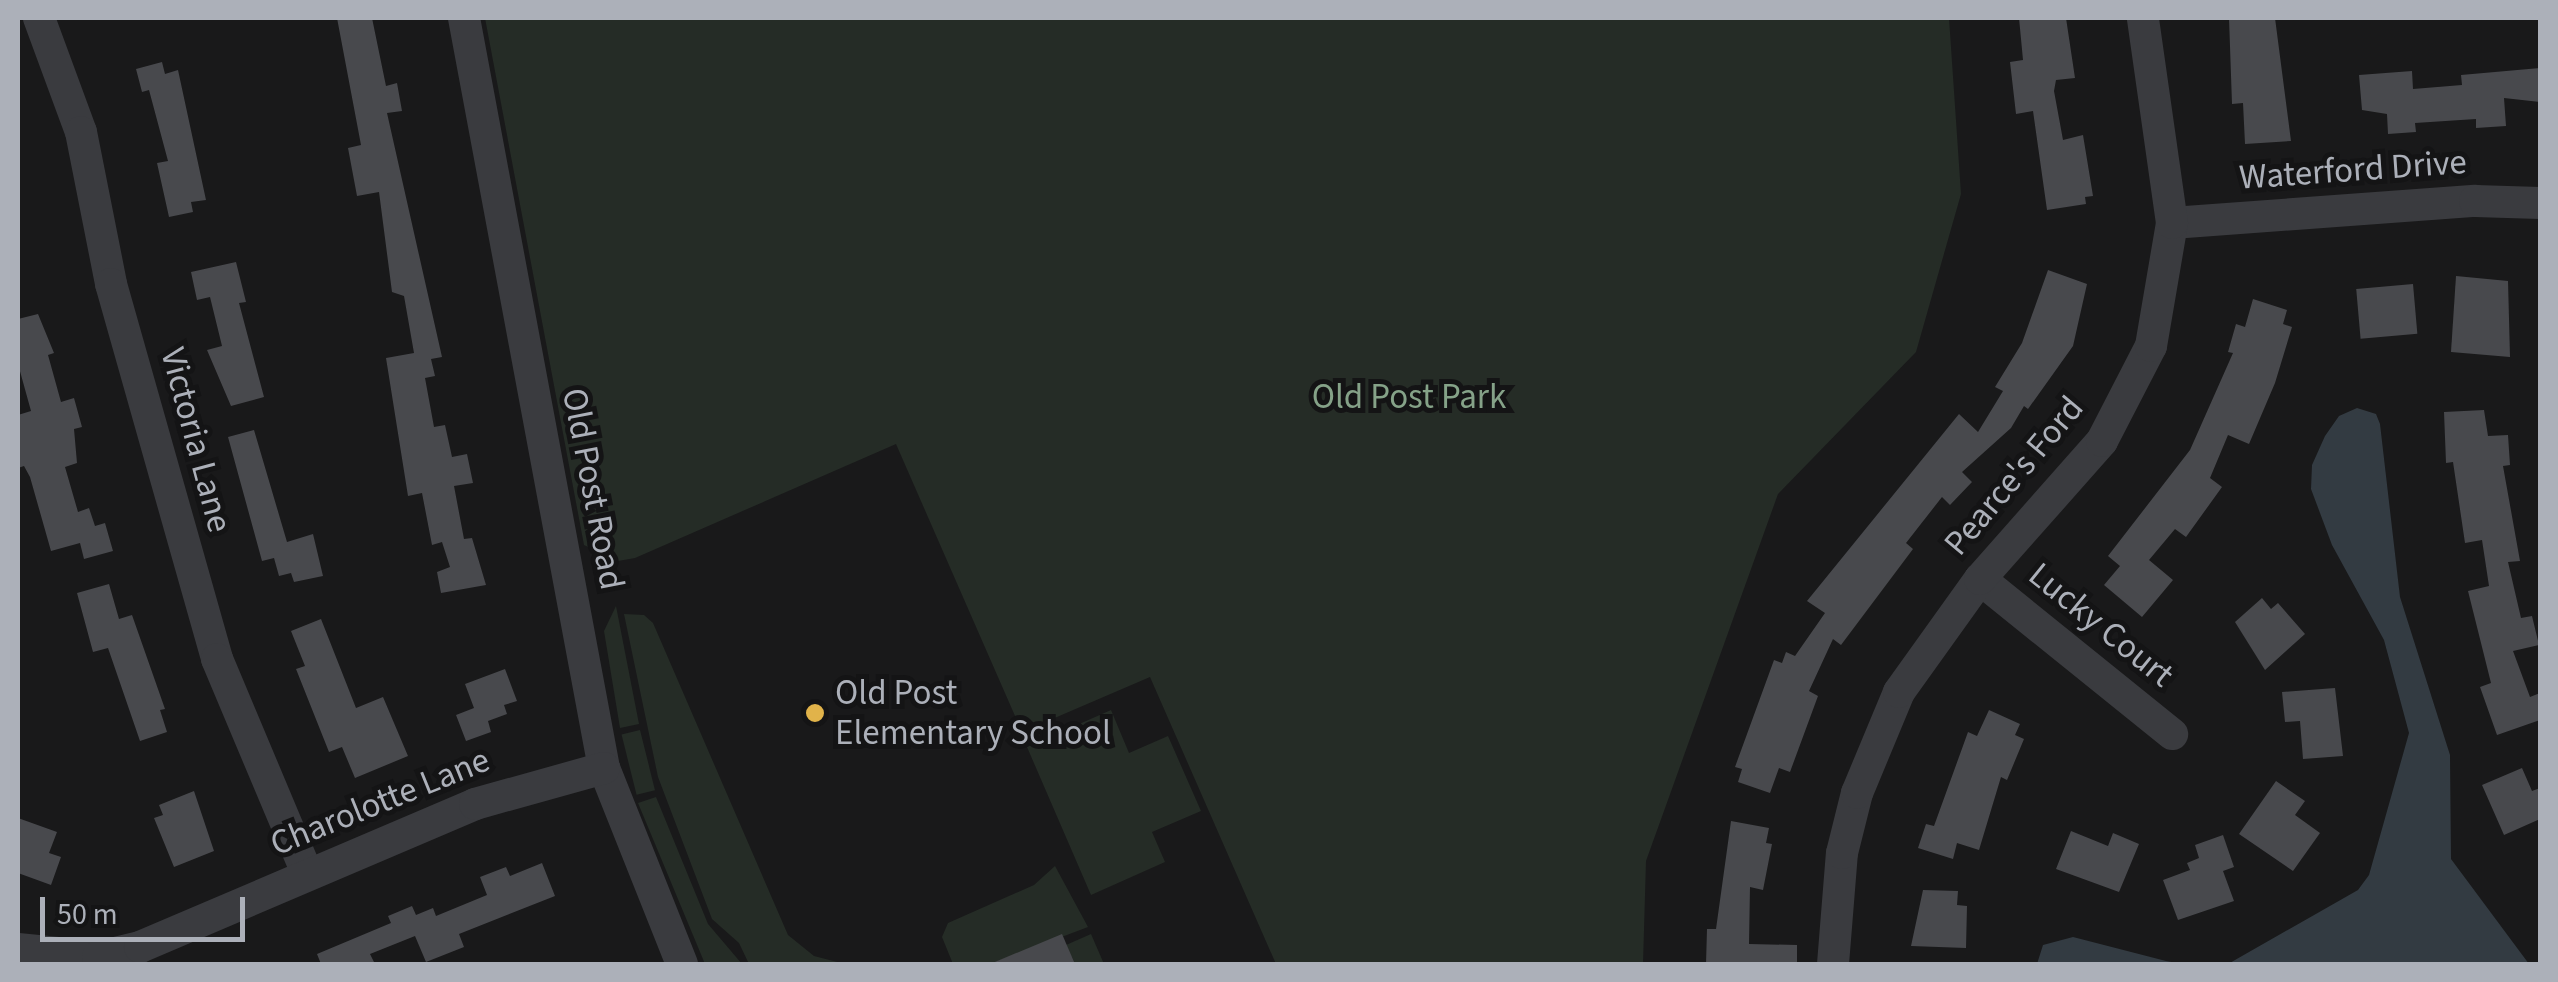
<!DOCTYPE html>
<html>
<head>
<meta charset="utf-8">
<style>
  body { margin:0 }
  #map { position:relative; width:2558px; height:982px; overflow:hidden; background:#19191a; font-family:"Source Sans 3",sans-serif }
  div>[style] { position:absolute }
  .green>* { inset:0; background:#252c26; transform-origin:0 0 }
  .water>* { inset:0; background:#333b42 }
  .building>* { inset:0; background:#48494d; transform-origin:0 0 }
  .street>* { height:32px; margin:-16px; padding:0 16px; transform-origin:16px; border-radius:16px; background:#3a3b3f }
  .dots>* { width:28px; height:28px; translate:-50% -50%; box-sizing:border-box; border:5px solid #141415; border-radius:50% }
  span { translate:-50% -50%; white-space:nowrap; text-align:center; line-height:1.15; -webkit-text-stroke:10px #141415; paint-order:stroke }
  .street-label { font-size:35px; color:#acb0b9 }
  .park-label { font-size:35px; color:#85a288 }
  .poi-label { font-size:35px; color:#acb0b9 }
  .left { translate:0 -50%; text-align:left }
  .frame { position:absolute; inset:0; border:20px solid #acb0b9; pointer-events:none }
  .scale { position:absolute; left:40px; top:897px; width:205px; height:45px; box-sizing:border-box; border:5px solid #acb0b9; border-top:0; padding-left:12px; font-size:30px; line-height:35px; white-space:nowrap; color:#acb0b9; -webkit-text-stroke:8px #141415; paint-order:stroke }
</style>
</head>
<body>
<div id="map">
  <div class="green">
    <div style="clip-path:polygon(485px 18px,1949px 18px,1961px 194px,1916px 352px,1778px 494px,1646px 861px,1643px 964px,1276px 964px,1150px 677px,1022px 732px,896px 444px,635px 558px,618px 561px,584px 545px)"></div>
    <div style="clip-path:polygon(616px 606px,639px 724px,620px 728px,604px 631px)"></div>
    <div style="clip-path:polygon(624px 614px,644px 615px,653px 623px,788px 935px,814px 956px,845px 964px,749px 964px,739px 943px,712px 919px,658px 777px)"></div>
    <div style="clip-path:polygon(1111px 710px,1129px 753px,1168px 736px,1201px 811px,1152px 832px,1165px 862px,1091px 895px,1027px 747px)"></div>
    <div style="left:640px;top:730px;width:62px;height:19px;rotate:76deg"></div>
    <div style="clip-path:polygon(656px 797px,708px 924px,742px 964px,705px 964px,638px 803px)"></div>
    <div style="clip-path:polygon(1055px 866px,1088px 927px,990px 964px,953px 964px,942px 937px,948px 923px,1034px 885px)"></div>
    <div style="clip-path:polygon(1091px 934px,1104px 964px,1075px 964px,1066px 945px)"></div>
  </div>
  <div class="water">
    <div style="clip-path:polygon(2357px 408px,2376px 414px,2380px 424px,2400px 597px,2450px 755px,2451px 859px,2529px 964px,2228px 964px,2358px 890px,2369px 875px,2409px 733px,2384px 640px,2332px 545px,2311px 489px,2312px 465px,2325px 436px,2339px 416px)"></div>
    <div style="clip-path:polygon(2073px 937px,2166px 961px,2182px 964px,2037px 964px,2043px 945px)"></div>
  </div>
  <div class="building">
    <div style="clip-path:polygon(337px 18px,372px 18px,386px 86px,397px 83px,402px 111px,387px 113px,442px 357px,431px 359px,435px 376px,425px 378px,434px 427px,445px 425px,452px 457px,467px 454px,473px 483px,454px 486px,464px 539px,472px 538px,486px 585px,441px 593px,437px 572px,450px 567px,442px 542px,432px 545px,422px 493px,408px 496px,386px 358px,414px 353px,404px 296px,392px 292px,379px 192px,357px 196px,348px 148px,361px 145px)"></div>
    <div style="clip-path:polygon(2019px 18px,2066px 18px,2075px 78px,2056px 80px,2054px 91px,2063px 140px,2083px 135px,2093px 196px,2085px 197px,2086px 204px,2047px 210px,2033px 111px,2016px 114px,2010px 62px,2023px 60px)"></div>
    <div style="clip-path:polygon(2229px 18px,2275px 18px,2291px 141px,2245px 144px,2243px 103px,2232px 104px)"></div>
    <div style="clip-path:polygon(162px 62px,165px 74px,178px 70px,206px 200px,191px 202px,193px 212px,169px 217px,157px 163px,168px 161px,149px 90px,142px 92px,136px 69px)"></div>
    <div style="clip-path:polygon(2540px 68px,2540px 102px,2504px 98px,2506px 126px,2476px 128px,2476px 119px,2415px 123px,2416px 132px,2388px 134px,2387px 114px,2362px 110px,2359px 75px,2412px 71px,2413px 89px,2462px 85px,2461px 75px)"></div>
    <div style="clip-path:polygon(236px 262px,246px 302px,239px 303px,264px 397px,231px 406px,207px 350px,222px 346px,210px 297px,197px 300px,191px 272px)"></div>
    <div style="clip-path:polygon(2048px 270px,2087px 284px,2073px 346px,2028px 409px,2024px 406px,2011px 428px,1962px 472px,1972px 482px,1950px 505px,1942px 497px,1906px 543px,1913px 549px,1841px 645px,1833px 639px,1809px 691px,1818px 696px,1790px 772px,1779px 768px,1770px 793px,1738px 782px,1742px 769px,1735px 767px,1774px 660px,1782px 663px,1786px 652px,1795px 656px,1825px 613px,1807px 601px,1959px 414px,1978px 432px,2003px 391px,1995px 387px,2022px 343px)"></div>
    <div style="clip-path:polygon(2456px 276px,2508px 281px,2510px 357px,2451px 352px)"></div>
    <div style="left:2413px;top:284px;width:50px;height:57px;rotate:85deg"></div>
    <div style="clip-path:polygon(2253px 299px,2287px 310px,2283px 324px,2292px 327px,2275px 383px,2249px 444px,2228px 435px,2210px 478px,2222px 487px,2186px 537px,2175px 529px,2149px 560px,2173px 580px,2142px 617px,2104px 585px,2120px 566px,2108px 556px,2190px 450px,2233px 353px,2228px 352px,2236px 324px,2245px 327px)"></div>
    <div style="clip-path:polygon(38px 314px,54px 353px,48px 355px,61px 402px,74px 398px,82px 427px,74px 429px,77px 463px,65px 467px,78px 512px,89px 508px,95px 526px,105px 523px,113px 551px,84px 559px,80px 543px,51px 551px,30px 477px,24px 466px,18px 468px,18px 415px,31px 411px,18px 364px,18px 319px)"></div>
    <div style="clip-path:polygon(2484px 410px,2488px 436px,2508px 435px,2510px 465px,2503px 466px,2520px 561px,2508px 562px,2521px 618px,2532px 616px,2539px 645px,2513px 651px,2530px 697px,2540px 693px,2540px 720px,2497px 735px,2480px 687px,2491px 683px,2468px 591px,2489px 586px,2482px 540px,2465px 543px,2453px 462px,2446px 463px,2444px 412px)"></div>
    <div style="clip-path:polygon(254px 430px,287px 542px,313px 534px,323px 576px,294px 582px,291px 573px,279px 576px,274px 558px,262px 561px,228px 437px)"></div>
    <div style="clip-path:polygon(109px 584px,119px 619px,132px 615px,165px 709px,160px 710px,167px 732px,140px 741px,108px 648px,93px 652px,77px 593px)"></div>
    <div style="clip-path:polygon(2262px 598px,2271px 609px,2278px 603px,2305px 634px,2265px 670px,2235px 622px)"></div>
    <div style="clip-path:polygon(321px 619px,356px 708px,383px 697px,408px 756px,355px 778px,342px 747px,329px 752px,296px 669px,305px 666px,291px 631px)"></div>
    <div style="clip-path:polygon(505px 669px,517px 701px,504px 705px,507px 714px,488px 721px,491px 732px,466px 741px,456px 715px,474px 708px,465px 684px)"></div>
    <div style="clip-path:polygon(2335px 688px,2343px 756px,2303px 759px,2300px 721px,2285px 722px,2282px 692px)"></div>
    <div style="clip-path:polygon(1989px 710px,2020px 724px,2015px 735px,2024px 739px,2007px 780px,2001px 777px,1979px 850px,1957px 843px,1953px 859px,1918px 848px,1926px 824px,1934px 826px,1968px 732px,1977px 736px)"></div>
    <div style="clip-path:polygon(2522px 768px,2532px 791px,2540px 788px,2540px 819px,2504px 835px,2482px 785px)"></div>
    <div style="clip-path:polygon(2276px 781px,2305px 801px,2295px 815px,2320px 833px,2293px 871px,2239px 834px)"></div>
    <div style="clip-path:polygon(194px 791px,214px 851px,174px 867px,154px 818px,163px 815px,159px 805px)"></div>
    <div style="clip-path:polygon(18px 818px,57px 832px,49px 853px,61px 857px,51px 885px,18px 873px)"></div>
    <div style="clip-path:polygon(1731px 821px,1769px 828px,1766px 843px,1772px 844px,1763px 890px,1750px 887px,1749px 944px,1797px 945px,1797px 964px,1706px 964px,1707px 929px,1716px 929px)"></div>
    <div style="clip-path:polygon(2071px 831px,2108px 846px,2113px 833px,2139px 844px,2119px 892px,2056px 869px)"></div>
    <div style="clip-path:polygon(2223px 835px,2234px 867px,2223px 871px,2234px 901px,2178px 920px,2163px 880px,2190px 870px,2187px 863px,2199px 858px,2195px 845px)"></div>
    <div style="clip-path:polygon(542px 863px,555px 896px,459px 934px,464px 947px,426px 962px,415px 936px,370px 954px,375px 964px,321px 964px,317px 954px,391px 923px,388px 916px,412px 906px,416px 915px,433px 908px,436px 916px,487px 895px,480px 877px,506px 867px,510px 876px)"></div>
    <div style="clip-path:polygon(1923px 890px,1958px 891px,1957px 905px,1967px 906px,1966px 948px,1911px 946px)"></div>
    <div style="clip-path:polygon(1062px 934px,1075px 964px,990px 964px)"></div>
  </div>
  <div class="street">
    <div style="left:39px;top:18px;width:121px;rotate:69.8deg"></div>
    <div style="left:81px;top:132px;width:155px;rotate:78.8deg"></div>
    <div style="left:111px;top:284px;width:390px;rotate:74.2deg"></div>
    <div style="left:217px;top:659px;width:232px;rotate:67.2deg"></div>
    <div style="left:464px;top:18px;width:763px;rotate:79.43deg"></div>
    <div style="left:604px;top:768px;width:211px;rotate:68.3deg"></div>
    <div style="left:2172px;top:223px;width:304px;rotate:-4.2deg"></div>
    <div style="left:2475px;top:201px;width:65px;rotate:1.8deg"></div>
    <div style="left:1980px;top:579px;width:247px;rotate:38.9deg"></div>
    <div style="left:18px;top:949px;width:80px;rotate:5.7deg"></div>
    <div style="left:98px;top:957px;width:43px;rotate:-13.4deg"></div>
    <div style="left:140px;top:947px;width:364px;rotate:-23.1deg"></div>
    <div style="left:475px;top:804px;width:134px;rotate:-15.6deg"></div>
    <div style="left:1833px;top:964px;width:111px;rotate:-85.4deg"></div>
    <div style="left:1842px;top:853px;width:62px;rotate:-76deg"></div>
    <div style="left:1857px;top:793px;width:109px;rotate:-67.4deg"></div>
    <div style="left:1899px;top:692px;width:139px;rotate:-54.4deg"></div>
    <div style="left:1980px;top:579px;width:184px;rotate:-48.5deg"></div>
    <div style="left:2102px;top:441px;width:107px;rotate:-62.7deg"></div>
    <div style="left:2151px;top:346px;width:125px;rotate:-80.3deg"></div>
    <div style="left:2172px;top:223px;width:207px;rotate:-98.1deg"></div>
  </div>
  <div class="dots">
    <div style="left:815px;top:713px;background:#e1b34a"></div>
  </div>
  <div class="street-label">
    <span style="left:2353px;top:170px;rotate:-4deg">Waterford Drive</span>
    <span style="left:196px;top:440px;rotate:75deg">Victoria Lane</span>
    <span style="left:2014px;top:476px;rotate:-50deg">Pearce's Ford</span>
    <span style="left:593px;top:489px;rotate:79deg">Old Post Road</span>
    <span style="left:2101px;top:625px;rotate:39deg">Lucky Court</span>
    <span style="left:380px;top:802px;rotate:-22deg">Charolotte Lane</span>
  </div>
  <div class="park-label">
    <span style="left:1409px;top:397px">Old Post Park</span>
  </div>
  <div class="poi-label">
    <span class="left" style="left:835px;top:713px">Old Post<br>Elementary School</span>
  </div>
  <div class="frame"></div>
  <div class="scale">50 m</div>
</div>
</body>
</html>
